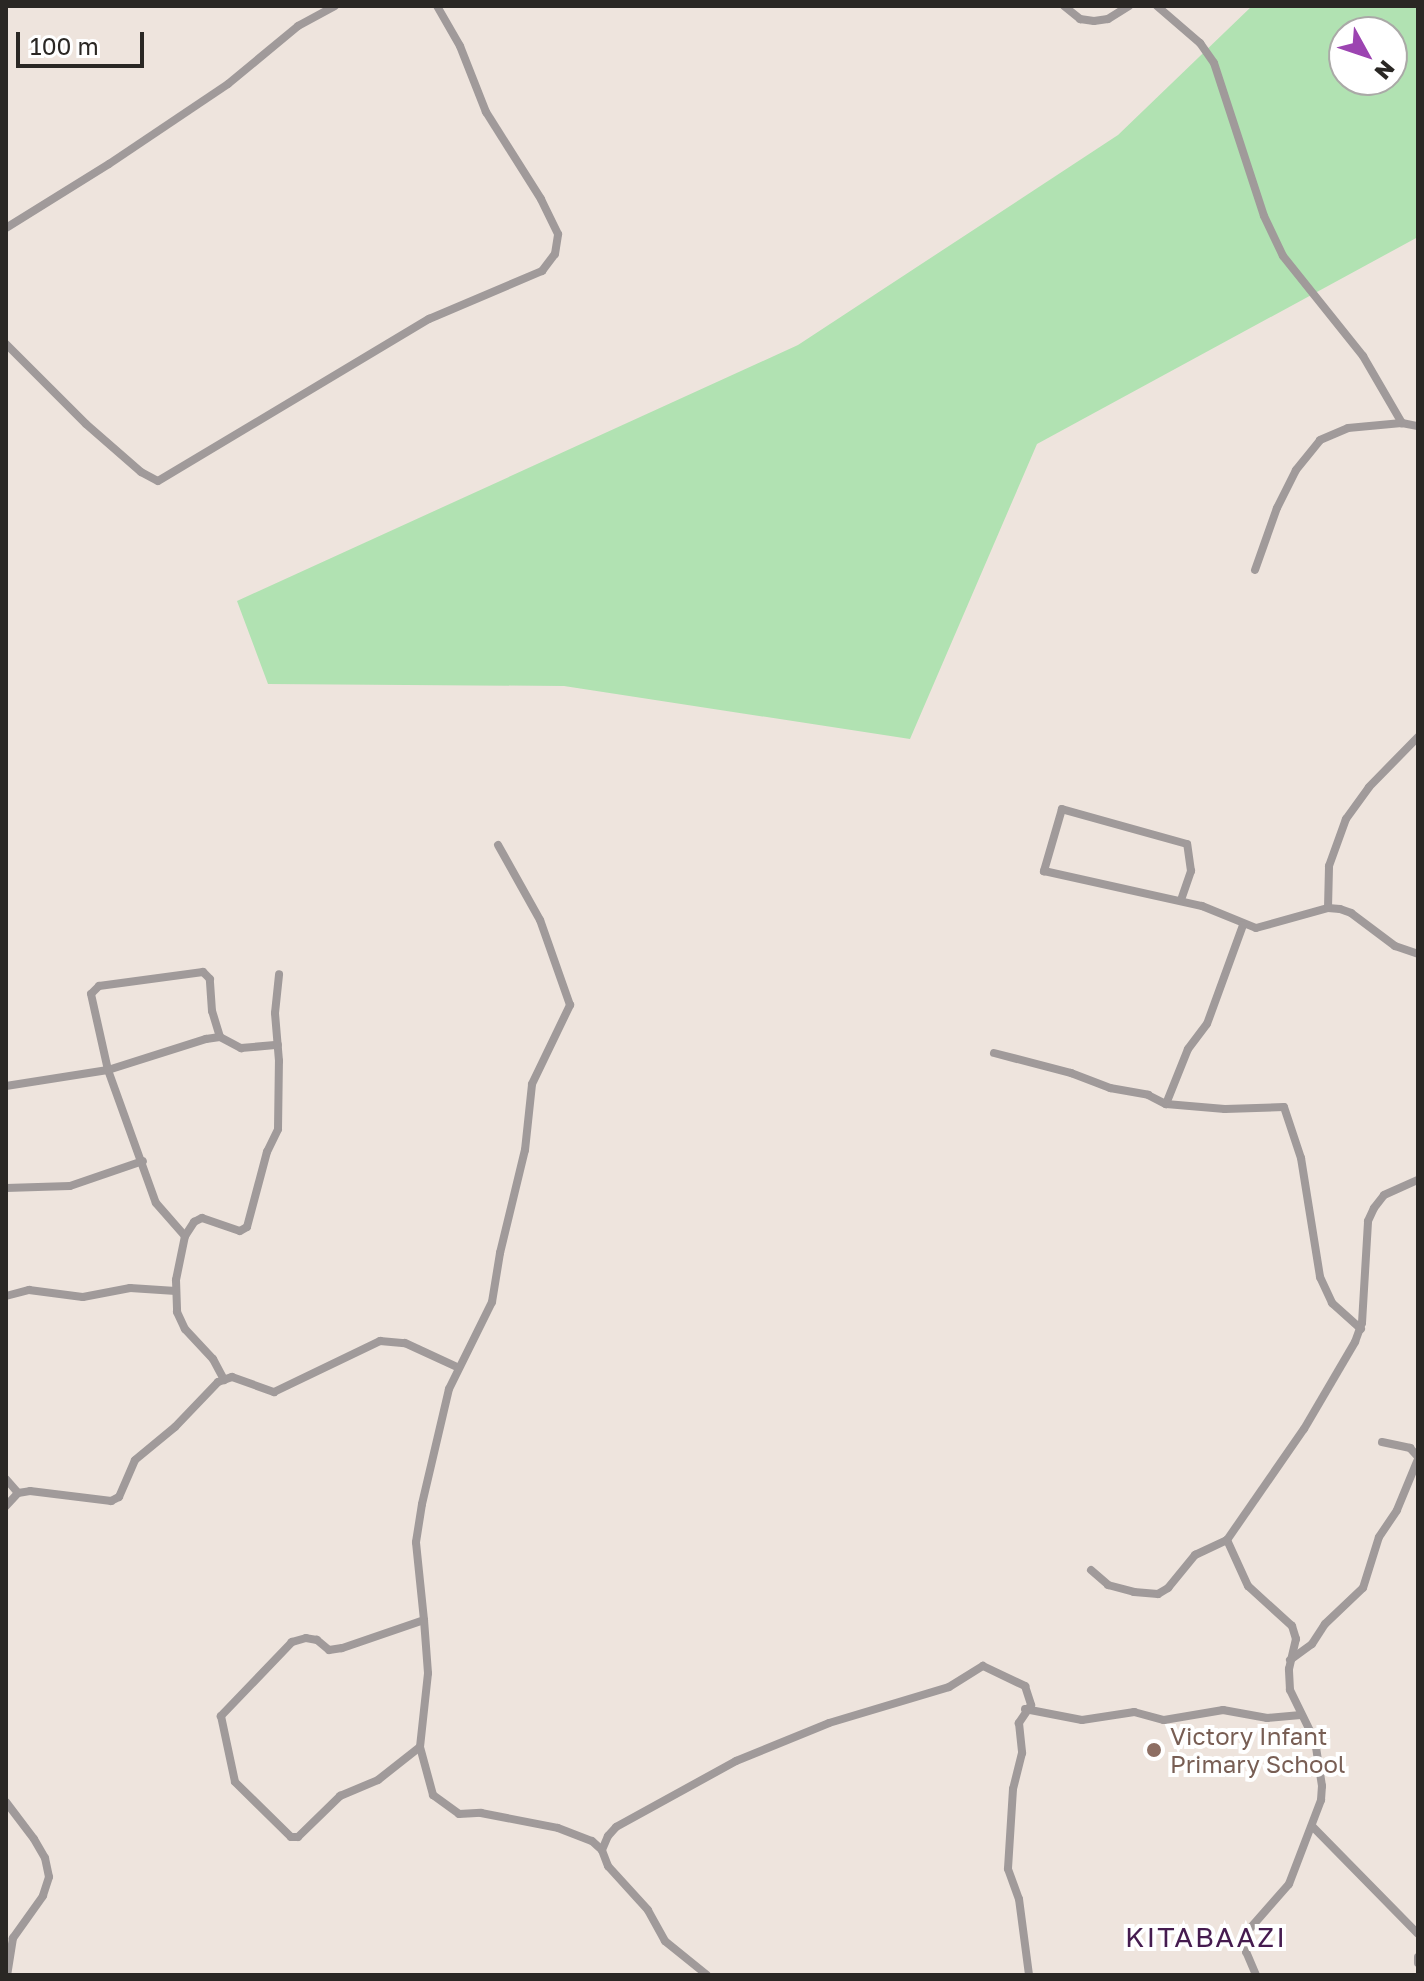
<!DOCTYPE html>
<html>
<head>
<meta charset="utf-8">
<style>
  body { margin:0 }
  #map { position:relative; width:1424px; height:1981px; overflow:hidden; background:#eee4dd; font-family:"Golos Text",sans-serif }
  div>[style] { position:absolute }
  .green>* { inset:0; background:#b1e2b2 }
  .street>* { height:8px; margin:-4px; padding:0 4px; transform-origin:4px; border-radius:4px; background:#a09a9a }
  .dots>* { width:22px; height:22px; translate:-50% -50%; box-sizing:border-box; border:4px solid #fff; border-radius:50% }
  span { translate:-50% -50%; white-space:nowrap; text-align:center; line-height:1.15; -webkit-text-stroke:8px #fff; paint-order:stroke }
  .education-label { font-size:24px; color:#785e54 }
  .left { translate:0 -50%; text-align:left }
  .quarter-label { font-size:28px; color:#451b4f; letter-spacing:2px }
  .frame { position:absolute; inset:0; border:8px solid #2a2724; pointer-events:none }
  .north { position:absolute; left:1328px; top:16px; width:80px; height:80px; box-sizing:border-box; background:#fff; border:2px solid #aaa9a7; border-radius:50%; rotate:130deg; font-size:22px; font-weight:700; line-height:32px; text-align:center; color:#2a2724 }
  .north::after { content:''; display:block; margin:auto; width:28px; height:36px; background:#9c44b1; clip-path:polygon(50% 0,100% 100%,50% 72%,0 100%) }
  .scale { position:absolute; left:16px; top:32px; width:128px; height:36px; box-sizing:border-box; border:4px solid #2a2724; border-top:0; padding-left:10px; font-size:24px; line-height:28px; white-space:nowrap; color:#2a2724; -webkit-text-stroke:6px #fff; paint-order:stroke }
</style>
</head>
<body>
<div id="map">
  <div class="green">
    <div style="clip-path:polygon(evenodd,1252px 6px,1418px 6px,1418px 237px,1037px 444px,910px 739px,564px 686px,268px 684px,237px 601px,798px 345px,1118px 135px,1252px 6px,1344px 32px,1392px 32px,1392px 80px,1344px 80px,1344px 32px)"></div>
  </div>
  <div class="street">
    <div style="left:1064px;top:6px;width:21px;rotate:39deg"></div>
    <div style="left:1080px;top:19px;width:14px;rotate:8deg"></div>
    <div style="left:1094px;top:21px;width:14px;rotate:-8deg"></div>
    <div style="left:1108px;top:19px;width:25px;rotate:-32deg"></div>
    <div style="left:1157px;top:6px;width:57px;rotate:40.7deg"></div>
    <div style="left:1200px;top:43px;width:24px;rotate:55deg"></div>
    <div style="left:1214px;top:63px;width:161px;rotate:71.9deg"></div>
    <div style="left:1264px;top:216px;width:44px;rotate:64.6deg"></div>
    <div style="left:1283px;top:256px;width:128px;rotate:51.3deg"></div>
    <div style="left:1363px;top:356px;width:78px;rotate:59.8deg"></div>
    <div style="left:1402px;top:423px;width:16px;rotate:11deg"></div>
    <div style="left:6px;top:228px;width:121px;rotate:-31.9deg"></div>
    <div style="left:109px;top:164px;width:143px;rotate:-33.9deg"></div>
    <div style="left:228px;top:84px;width:91px;rotate:-39.6deg"></div>
    <div style="left:298px;top:26px;width:42px;rotate:-28.4deg"></div>
    <div style="left:6px;top:344px;width:113px;rotate:45deg"></div>
    <div style="left:86px;top:424px;width:73px;rotate:41.1deg"></div>
    <div style="left:141px;top:472px;width:19px;rotate:28deg"></div>
    <div style="left:158px;top:481px;width:316px;rotate:-30.9deg"></div>
    <div style="left:429px;top:319px;width:123px;rotate:-23deg"></div>
    <div style="left:542px;top:271px;width:21px;rotate:-53deg"></div>
    <div style="left:555px;top:254px;width:20px;rotate:-81deg"></div>
    <div style="left:558px;top:234px;width:39px;rotate:-116deg"></div>
    <div style="left:541px;top:199px;width:103px;rotate:-122.3deg"></div>
    <div style="left:486px;top:112px;width:71px;rotate:-111.5deg"></div>
    <div style="left:460px;top:46px;width:46px;rotate:-119.9deg"></div>
    <div style="left:1255px;top:570px;width:66px;rotate:-70.5deg"></div>
    <div style="left:1277px;top:508px;width:42px;rotate:-63.4deg"></div>
    <div style="left:1296px;top:470px;width:38px;rotate:-51deg"></div>
    <div style="left:1320px;top:440px;width:30px;rotate:-23deg"></div>
    <div style="left:1348px;top:428px;width:54px;rotate:-5.3deg"></div>
    <div style="left:1181px;top:900px;width:31px;rotate:-71deg"></div>
    <div style="left:1191px;top:871px;width:27px;rotate:-98deg"></div>
    <div style="left:1187px;top:844px;width:130px;rotate:-164.4deg"></div>
    <div style="left:1062px;top:809px;width:65px;rotate:106.2deg"></div>
    <div style="left:1044px;top:871px;width:162px;rotate:12.5deg"></div>
    <div style="left:1202px;top:906px;width:58px;rotate:22.2deg"></div>
    <div style="left:1256px;top:928px;width:75px;rotate:-15.5deg"></div>
    <div style="left:1328px;top:908px;width:12px;rotate:5deg"></div>
    <div style="left:1340px;top:909px;width:12px;rotate:20deg"></div>
    <div style="left:1351px;top:913px;width:55px;rotate:36.9deg"></div>
    <div style="left:1395px;top:946px;width:24px;rotate:19deg"></div>
    <div style="left:1328px;top:908px;width:42px;rotate:-88.6deg"></div>
    <div style="left:1329px;top:866px;width:50px;rotate:-70.1deg"></div>
    <div style="left:1346px;top:819px;width:39px;rotate:-54deg"></div>
    <div style="left:1369px;top:787px;width:70px;rotate:-45.6deg"></div>
    <div style="left:220px;top:1037px;width:27px;rotate:-107deg"></div>
    <div style="left:212px;top:1011px;width:32px;rotate:-94deg"></div>
    <div style="left:210px;top:979px;width:10px;rotate:-135deg"></div>
    <div style="left:203px;top:972px;width:105px;rotate:172.3deg"></div>
    <div style="left:99px;top:986px;width:11px;rotate:135deg"></div>
    <div style="left:91px;top:994px;width:78px;rotate:77.4deg"></div>
    <div style="left:108px;top:1070px;width:141px;rotate:70.2deg"></div>
    <div style="left:156px;top:1203px;width:44px;rotate:48.7deg"></div>
    <div style="left:185px;top:1236px;width:45px;rotate:101.6deg"></div>
    <div style="left:176px;top:1280px;width:32px;rotate:88deg"></div>
    <div style="left:177px;top:1312px;width:19px;rotate:65deg"></div>
    <div style="left:185px;top:1329px;width:41px;rotate:47deg"></div>
    <div style="left:213px;top:1359px;width:24px;rotate:62deg"></div>
    <div style="left:994px;top:1053px;width:80px;rotate:14.6deg"></div>
    <div style="left:1071px;top:1073px;width:42px;rotate:21deg"></div>
    <div style="left:1110px;top:1088px;width:39px;rotate:10deg"></div>
    <div style="left:1148px;top:1095px;width:20px;rotate:27deg"></div>
    <div style="left:1166px;top:1104px;width:59px;rotate:4.8deg"></div>
    <div style="left:1225px;top:1109px;width:59px;rotate:-1.9deg"></div>
    <div style="left:1284px;top:1107px;width:54px;rotate:71.6deg"></div>
    <div style="left:1301px;top:1158px;width:121px;rotate:80.9deg"></div>
    <div style="left:1320px;top:1277px;width:29px;rotate:65deg"></div>
    <div style="left:1332px;top:1303px;width:39px;rotate:42deg"></div>
    <div style="left:6px;top:1086px;width:103px;rotate:-8.9deg"></div>
    <div style="left:108px;top:1070px;width:103px;rotate:-17.6deg"></div>
    <div style="left:206px;top:1039px;width:14px;rotate:-8deg"></div>
    <div style="left:220px;top:1037px;width:24px;rotate:28deg"></div>
    <div style="left:241px;top:1048px;width:37px;rotate:-5deg"></div>
    <div style="left:1166px;top:1104px;width:59px;rotate:-68.2deg"></div>
    <div style="left:1188px;top:1049px;width:31px;rotate:-53deg"></div>
    <div style="left:1207px;top:1024px;width:105px;rotate:-70deg"></div>
    <div style="left:6px;top:1188px;width:64px;rotate:-1.8deg"></div>
    <div style="left:70px;top:1186px;width:77px;rotate:-18.9deg"></div>
    <div style="left:185px;top:1236px;width:17px;rotate:-57deg"></div>
    <div style="left:194px;top:1222px;width:9px;rotate:-27deg"></div>
    <div style="left:202px;top:1218px;width:40px;rotate:18.9deg"></div>
    <div style="left:240px;top:1231px;width:8px;rotate:-30deg"></div>
    <div style="left:247px;top:1227px;width:78px;rotate:-75.1deg"></div>
    <div style="left:267px;top:1152px;width:25px;rotate:-64deg"></div>
    <div style="left:278px;top:1129px;width:68px;rotate:-89.2deg"></div>
    <div style="left:279px;top:1061px;width:48px;rotate:-94.8deg"></div>
    <div style="left:275px;top:1013px;width:39px;rotate:-84deg"></div>
    <div style="left:6px;top:1296px;width:24px;rotate:-15deg"></div>
    <div style="left:29px;top:1290px;width:54px;rotate:7.4deg"></div>
    <div style="left:83px;top:1297px;width:48px;rotate:-10.8deg"></div>
    <div style="left:130px;top:1288px;width:46px;rotate:3.7deg"></div>
    <div style="left:1382px;top:1442px;width:29px;rotate:12deg"></div>
    <div style="left:1410px;top:1448px;width:12px;rotate:48deg"></div>
    <div style="left:6px;top:1479px;width:18px;rotate:49deg"></div>
    <div style="left:18px;top:1493px;width:18px;rotate:133deg"></div>
    <div style="left:18px;top:1493px;width:12px;rotate:-9deg"></div>
    <div style="left:30px;top:1491px;width:82px;rotate:7deg"></div>
    <div style="left:111px;top:1501px;width:9px;rotate:-27deg"></div>
    <div style="left:119px;top:1497px;width:40px;rotate:-66.6deg"></div>
    <div style="left:135px;top:1460px;width:52px;rotate:-39.5deg"></div>
    <div style="left:175px;top:1427px;width:62px;rotate:-46.3deg"></div>
    <div style="left:218px;top:1382px;width:15px;rotate:-20deg"></div>
    <div style="left:232px;top:1377px;width:45px;rotate:19.7deg"></div>
    <div style="left:274px;top:1392px;width:118px;rotate:-25.7deg"></div>
    <div style="left:380px;top:1341px;width:25px;rotate:5deg"></div>
    <div style="left:405px;top:1343px;width:57px;rotate:24.8deg"></div>
    <div style="left:1091px;top:1570px;width:23px;rotate:41deg"></div>
    <div style="left:1108px;top:1585px;width:27px;rotate:15deg"></div>
    <div style="left:1134px;top:1592px;width:24px;rotate:5deg"></div>
    <div style="left:1158px;top:1594px;width:12px;rotate:-31deg"></div>
    <div style="left:1168px;top:1588px;width:43px;rotate:-50.7deg"></div>
    <div style="left:1195px;top:1555px;width:35px;rotate:-25deg"></div>
    <div style="left:424px;top:1620px;width:87px;rotate:161.1deg"></div>
    <div style="left:342px;top:1648px;width:13px;rotate:171deg"></div>
    <div style="left:329px;top:1650px;width:16px;rotate:-140deg"></div>
    <div style="left:317px;top:1640px;width:11px;rotate:-170deg"></div>
    <div style="left:306px;top:1638px;width:15px;rotate:164deg"></div>
    <div style="left:292px;top:1642px;width:103px;rotate:133.8deg"></div>
    <div style="left:221px;top:1716px;width:67px;rotate:78deg"></div>
    <div style="left:235px;top:1782px;width:78px;rotate:44.5deg"></div>
    <div style="left:291px;top:1837px;width:7px"></div>
    <div style="left:298px;top:1837px;width:59px;rotate:-44.3deg"></div>
    <div style="left:340px;top:1796px;width:41px;rotate:-22.8deg"></div>
    <div style="left:378px;top:1780px;width:53px;rotate:-38.2deg"></div>
    <div style="left:420px;top:1747px;width:74px;rotate:-83.8deg"></div>
    <div style="left:428px;top:1673px;width:53px;rotate:-94.3deg"></div>
    <div style="left:424px;top:1620px;width:78px;rotate:-95.9deg"></div>
    <div style="left:416px;top:1542px;width:38px;rotate:-81deg"></div>
    <div style="left:422px;top:1504px;width:118px;rotate:-76.8deg"></div>
    <div style="left:449px;top:1389px;width:97px;rotate:-63.7deg"></div>
    <div style="left:492px;top:1302px;width:50px;rotate:-80.7deg"></div>
    <div style="left:500px;top:1253px;width:106px;rotate:-76.4deg"></div>
    <div style="left:525px;top:1150px;width:66px;rotate:-83.9deg"></div>
    <div style="left:532px;top:1084px;width:88px;rotate:-64.3deg"></div>
    <div style="left:570px;top:1005px;width:90px;rotate:-109.4deg"></div>
    <div style="left:540px;top:920px;width:86px;rotate:-119.2deg"></div>
    <div style="left:1290px;top:1660px;width:27px;rotate:-36deg"></div>
    <div style="left:1312px;top:1644px;width:24px;rotate:-57deg"></div>
    <div style="left:1325px;top:1624px;width:52px;rotate:-43.5deg"></div>
    <div style="left:1363px;top:1588px;width:53px;rotate:-72.6deg"></div>
    <div style="left:1379px;top:1537px;width:32px;rotate:-56deg"></div>
    <div style="left:1397px;top:1510px;width:55px;rotate:-67.6deg"></div>
    <div style="left:1025px;top:1709px;width:58px;rotate:10.9deg"></div>
    <div style="left:1082px;top:1720px;width:53px;rotate:-8.7deg"></div>
    <div style="left:1134px;top:1712px;width:31px;rotate:15deg"></div>
    <div style="left:1164px;top:1720px;width:60px;rotate:-9.6deg"></div>
    <div style="left:1223px;top:1710px;width:45px;rotate:10.3deg"></div>
    <div style="left:1267px;top:1718px;width:34px;rotate:-5deg"></div>
    <div style="left:420px;top:1747px;width:50px;rotate:74.8deg"></div>
    <div style="left:433px;top:1795px;width:32px;rotate:36deg"></div>
    <div style="left:459px;top:1814px;width:22px;rotate:-3deg"></div>
    <div style="left:481px;top:1813px;width:78px;rotate:11deg"></div>
    <div style="left:558px;top:1828px;width:36px;rotate:21deg"></div>
    <div style="left:592px;top:1841px;width:13px;rotate:42deg"></div>
    <div style="left:6px;top:1802px;width:46px;rotate:52.9deg"></div>
    <div style="left:34px;top:1839px;width:22px;rotate:60deg"></div>
    <div style="left:45px;top:1858px;width:19px;rotate:78deg"></div>
    <div style="left:49px;top:1877px;width:20px;rotate:108deg"></div>
    <div style="left:43px;top:1896px;width:52px;rotate:125.5deg"></div>
    <div style="left:13px;top:1938px;width:37px;rotate:99deg"></div>
    <div style="left:1312px;top:1826px;width:151px;rotate:45.5deg"></div>
    <div style="left:1418px;top:1957px;width:6px;rotate:90deg"></div>
    <div style="left:707px;top:1975px;width:54px;rotate:-141deg"></div>
    <div style="left:665px;top:1941px;width:35px;rotate:-119deg"></div>
    <div style="left:648px;top:1910px;width:59px;rotate:-132.3deg"></div>
    <div style="left:608px;top:1866px;width:17px;rotate:-111deg"></div>
    <div style="left:602px;top:1850px;width:15px;rotate:-67deg"></div>
    <div style="left:608px;top:1836px;width:12px;rotate:-48deg"></div>
    <div style="left:616px;top:1827px;width:137px;rotate:-28.8deg"></div>
    <div style="left:736px;top:1761px;width:100px;rotate:-22.2deg"></div>
    <div style="left:829px;top:1723px;width:125px;rotate:-16.7deg"></div>
    <div style="left:949px;top:1687px;width:40px;rotate:-32deg"></div>
    <div style="left:983px;top:1666px;width:47px;rotate:25.5deg"></div>
    <div style="left:1025px;top:1686px;width:20px;rotate:72deg"></div>
    <div style="left:1031px;top:1705px;width:22px;rotate:124deg"></div>
    <div style="left:1019px;top:1723px;width:30px;rotate:84deg"></div>
    <div style="left:1022px;top:1753px;width:37px;rotate:104deg"></div>
    <div style="left:1013px;top:1789px;width:80px;rotate:93.6deg"></div>
    <div style="left:1008px;top:1869px;width:32px;rotate:70deg"></div>
    <div style="left:1019px;top:1899px;width:77px;rotate:82.5deg"></div>
    <div style="left:1256px;top:1975px;width:25px;rotate:-113deg"></div>
    <div style="left:1246px;top:1952px;width:19px;rotate:-90deg"></div>
    <div style="left:1246px;top:1933px;width:65px;rotate:-48.7deg"></div>
    <div style="left:1289px;top:1884px;width:90px;rotate:-69.1deg"></div>
    <div style="left:1321px;top:1800px;width:14px;rotate:-86deg"></div>
    <div style="left:1322px;top:1786px;width:46px;rotate:-98.8deg"></div>
    <div style="left:1315px;top:1741px;width:57px;rotate:-116.1deg"></div>
    <div style="left:1290px;top:1690px;width:21px;rotate:-93deg"></div>
    <div style="left:1289px;top:1669px;width:31px;rotate:-77deg"></div>
    <div style="left:1296px;top:1639px;width:14px;rotate:-107deg"></div>
    <div style="left:1292px;top:1626px;width:59px;rotate:-137.7deg"></div>
    <div style="left:1248px;top:1586px;width:51px;rotate:-114.5deg"></div>
    <div style="left:1227px;top:1540px;width:135px;rotate:-55.3deg"></div>
    <div style="left:1304px;top:1429px;width:101px;rotate:-59.6deg"></div>
    <div style="left:1355px;top:1342px;width:20px;rotate:-70deg"></div>
    <div style="left:1362px;top:1323px;width:102px;rotate:-86.6deg"></div>
    <div style="left:1368px;top:1221px;width:14px;rotate:-65deg"></div>
    <div style="left:1374px;top:1208px;width:16px;rotate:-52deg"></div>
    <div style="left:1384px;top:1195px;width:37px;rotate:-24deg"></div>
  </div>
  <div class="dots">
    <div style="left:1154px;top:1750px;background:#8d6e63"></div>
  </div>
  <div class="education-label">
    <span class="left" style="left:1170px;top:1750px">Victory Infant<br>Primary School</span>
  </div>
  <div class="quarter-label">
    <span style="left:1206px;top:1937px">KITABAAZI</span>
  </div>
  <div class="frame"></div>
  <div class="north">N</div>
  <div class="scale">100 m</div>
</div>
</body>
</html>
